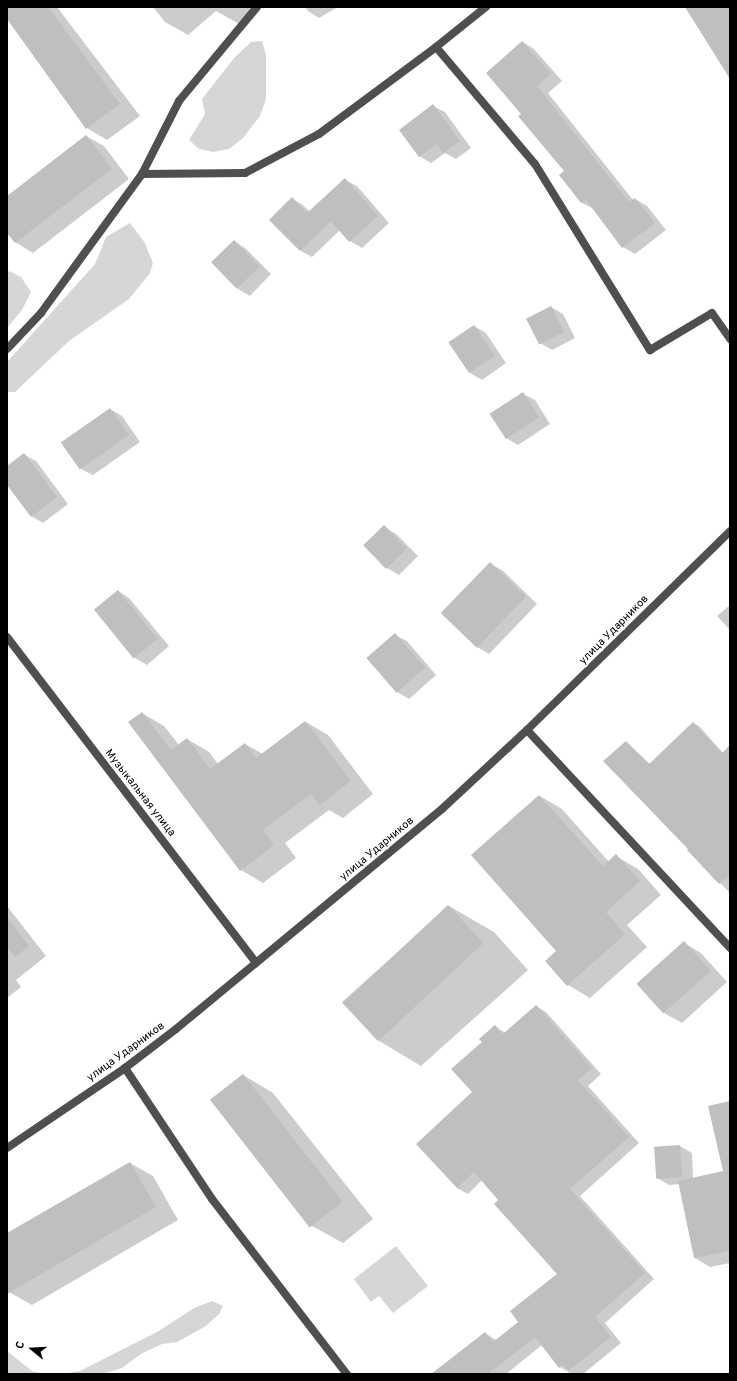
<!DOCTYPE html>
<html>
<head>
<meta charset="utf-8">
<style>
  body { margin:0 }
  #map { position:relative; width:737px; height:1381px; overflow:hidden; background:#fff; font-family:Overpass,sans-serif }
  div>[style] { position:absolute }
  .green>* { inset:0; background:#d6d6d6 }
  .shadow>* { inset:0; background:#0003 }
  .building>* { inset:0; background:#bfbfbf; transform-origin:0 0 }
  .street>* { height:8px; margin:-4px; padding:0 4px; transform-origin:4px; border-radius:4px; background:#4f4f4f }
  span { translate:-50% -50%; white-space:nowrap; text-align:center; line-height:1.15; -webkit-text-stroke:3px #fff; paint-order:stroke }
  .street-label { font-size:11px; color:#000 }
  .frame { position:absolute; inset:0; border:8px solid #000; pointer-events:none }
  .north { position:absolute; left:12px; top:1329px; width:40px; height:40px; -webkit-text-stroke:3px #fff; paint-order:stroke; rotate:288deg; font-size:11px; font-weight:700; line-height:16px; text-align:center; color:#000 }
  .north::after { content:''; display:block; margin:auto; width:14px; height:18px; background:#000; clip-path:polygon(50% 0,100% 100%,50% 72%,0 100%) }
</style>
</head>
<body>
<div id="map">
  <div class="green">
    <div style="clip-path:polygon(262px 41px,266px 55px,266px 99px,260px 116px,243px 138px,229px 149px,213px 152px,199px 149px,189px 140px,205px 114px,202px 99px,235px 57px,251px 42px)"></div>
    <div style="clip-path:polygon(130px 223px,145px 243px,153px 263px,150px 273px,129px 299px,69px 341px,15px 392px,7px 392px,7px 362px,95px 264px,106px 237px)"></div>
    <div style="clip-path:polygon(9px 271px,21px 277px,31px 292px,22px 310px,7px 328px,7px 273px)"></div>
    <div style="clip-path:polygon(396px 1246px,428px 1286px,393px 1313px,379px 1296px,371px 1302px,354px 1279px)"></div>
    <div style="clip-path:polygon(212px 1301px,223px 1306px,219px 1314px,206px 1326px,177px 1342px,162px 1344px,141px 1354px,122px 1368px,103px 1374px,60px 1374px,80px 1371px,157px 1332px,194px 1308px)"></div>
    <div style="clip-path:polygon(7px 1351px,32px 1371px,44px 1374px,7px 1374px)"></div>
  </div>
  <div class="shadow">
    <div style="clip-path:polygon(7px 7px,57px 7px,140px 116px,107px 140px,87px 128px,7px 18px)"></div>
    <div style="clip-path:polygon(153px 7px,260px 7px,239px 24px,216px 11px,188px 35px,165px 22px)"></div>
    <div style="clip-path:polygon(305px 7px,338px 7px,319px 18px,308px 11px)"></div>
    <div style="clip-path:polygon(523px 42px,534px 49px,562px 81px,548px 93px,633px 200px,635px 199px,647px 206px,666px 230px,635px 254px,623px 247px,594px 209px,582px 203px,561px 175px,565px 172px,522px 114px)"></div>
    <div style="clip-path:polygon(433px 106px,445px 112px,471px 148px,456px 159px,445px 153px,431px 163px,419px 156px)"></div>
    <div style="clip-path:polygon(86px 136px,104px 146px,129px 179px,33px 253px,15px 242px,7px 231px,7px 197px)"></div>
    <div style="clip-path:polygon(345px 180px,357px 186px,389px 223px,362px 248px,350px 241px,340px 230px,312px 257px,301px 251px,270px 220px,292px 199px,303px 205px,310px 212px)"></div>
    <div style="clip-path:polygon(234px 241px,245px 248px,271px 274px,250px 296px,238px 289px)"></div>
    <div style="clip-path:polygon(551px 307px,563px 314px,575px 338px,552px 350px,540px 343px)"></div>
    <div style="clip-path:polygon(474px 326px,486px 333px,506px 363px,482px 380px,470px 373px)"></div>
    <div style="clip-path:polygon(523px 394px,535px 400px,550px 424px,518px 445px,506px 438px)"></div>
    <div style="clip-path:polygon(110px 409px,122px 416px,140px 442px,93px 475px,81px 469px)"></div>
    <div style="clip-path:polygon(25px 455px,36px 461px,68px 504px,43px 523px,31px 516px,7px 484px,7px 468px)"></div>
    <div style="clip-path:polygon(384px 527px,396px 534px,418px 556px,399px 575px,387px 568px)"></div>
    <div style="clip-path:polygon(490px 564px,502px 570px,537px 604px,489px 654px,477px 647px,442px 613px)"></div>
    <div style="clip-path:polygon(118px 591px,129px 598px,169px 646px,147px 665px,135px 658px)"></div>
    <div style="clip-path:polygon(730px 605px,730px 630px,717px 616px)"></div>
    <div style="clip-path:polygon(395px 635px,407px 641px,436px 675px,409px 699px,397px 692px)"></div>
    <div style="clip-path:polygon(142px 713px,164px 726px,179px 745px,187px 739px,209px 752px,218px 764px,245px 744px,263px 754px,306px 722px,328px 735px,373px 794px,343px 818px,329px 810px,285px 843px,296px 858px,263px 883px,241px 870px)"></div>
    <div style="clip-path:polygon(693px 723px,699px 726px,723px 753px,730px 747px,730px 893px,688px 850px,690px 849px,626px 742px,651px 765px)"></div>
    <div style="clip-path:polygon(540px 796px,562px 809px,609px 862px,616px 856px,638px 869px,661px 895px,627px 925px,647px 947px,590px 998px,568px 985px,557px 951px)"></div>
    <div style="clip-path:polygon(7px 906px,46px 956px,16px 980px,21px 987px,7px 998px)"></div>
    <div style="clip-path:polygon(449px 906px,494px 932px,528px 970px,421px 1066px,376px 1039px,342px 1002px)"></div>
    <div style="clip-path:polygon(684px 943px,701px 953px,727px 982px,682px 1023px,664px 1013px)"></div>
    <div style="clip-path:polygon(536px 1006px,546px 1012px,601px 1074px,588px 1086px,639px 1143px,580px 1196px,654px 1279px,605px 1323px,621px 1343px,583px 1374px,570px 1373px,560px 1367px,542px 1345px,506px 1374px,447px 1374px,485px 1333px,496px 1340px,519px 1322px,559px 1274px,482px 1180px,468px 1194px,457px 1188px,483px 1042px,495px 1027px,506px 1033px)"></div>
    <div style="clip-path:polygon(243px 1075px,273px 1093px,373px 1219px,343px 1243px,312px 1226px,212px 1100px)"></div>
    <div style="clip-path:polygon(730px 1102px,730px 1227px,726px 1230px,730px 1252px,730px 1263px,710px 1267px,695px 1258px,680px 1184px,669px 1185px,657px 1178px,680px 1146px,692px 1153px,693px 1179px,724px 1172px)"></div>
    <div style="clip-path:polygon(130px 1163px,153px 1176px,178px 1220px,32px 1305px,9px 1292px,7px 1288px,7px 1234px)"></div>
  </div>
  <div class="building">
    <div style="clip-path:polygon(7px 7px,48px 7px,120px 104px,86px 129px,7px 19px)"></div>
    <div style="clip-path:polygon(685px 7px,730px 7px,730px 79px)"></div>
    <div style="clip-path:polygon(522px 41px,551px 74px,537px 86px,629px 202px,635px 198px,655px 223px,622px 248px,586px 200px,581px 203px,559px 175px,564px 171px,518px 116px,521px 114px,486px 73px)"></div>
    <div style="clip-path:polygon(433px 104px,460px 141px,443px 153px,437px 144px,419px 157px,399px 130px)"></div>
    <div style="clip-path:polygon(86px 135px,112px 169px,15px 243px,7px 233px,7px 196px)"></div>
    <div style="clip-path:polygon(345px 178px,378px 216px,349px 242px,331px 221px,300px 251px,269px 220px,292px 197px,307px 213px)"></div>
    <div style="left:234px;top:240px;width:37px;height:32px;rotate:46deg"></div>
    <div style="left:551px;top:306px;width:29px;height:28px;rotate:63deg"></div>
    <div style="left:474px;top:325px;width:37px;height:31px;rotate:56deg"></div>
    <div style="left:523px;top:392px;width:30px;height:40px;rotate:57deg"></div>
    <div style="left:110px;top:408px;width:33px;height:60px;rotate:55deg"></div>
    <div style="clip-path:polygon(24px 453px,57px 497px,31px 517px,7px 485px,7px 466px)"></div>
    <div style="left:384px;top:525px;width:33px;height:29px;rotate:46deg"></div>
    <div style="left:490px;top:562px;width:50px;height:71px;rotate:44deg"></div>
    <div style="left:118px;top:590px;width:63px;height:31px;rotate:51deg"></div>
    <div style="left:395px;top:633px;width:46px;height:38px;rotate:49deg"></div>
    <div style="clip-path:polygon(142px 712px,171px 750px,187px 738px,210px 769px,245px 743px,256px 758px,305px 721px,351px 781px,320px 805px,311px 794px,263px 830px,274px 845px,240px 871px,128px 722px)"></div>
    <div style="clip-path:polygon(693px 722px,722px 753px,730px 745px,730px 874px,719px 884px,687px 850px,688px 849px,603px 761px,626px 741px,649px 764px)"></div>
    <div style="clip-path:polygon(539px 795px,603px 866px,616px 854px,640px 881px,606px 912px,625px 934px,567px 986px,545px 961px,556px 951px,471px 855px)"></div>
    <div style="left:448px;top:905px;width:52px;height:144px;rotate:47deg"></div>
    <div style="clip-path:polygon(7px 917px,29px 946px,15px 957px,7px 947px)"></div>
    <div style="left:684px;top:941px;width:40px;height:64px;rotate:48deg"></div>
    <div style="clip-path:polygon(536px 1005px,592px 1068px,578px 1080px,629px 1137px,570px 1189px,645px 1273px,595px 1317px,611px 1337px,568px 1371px,563px 1364px,559px 1368px,535px 1337px,488px 1374px,431px 1374px,485px 1332px,493px 1342px,518px 1322px,510px 1311px,557px 1274px,494px 1204px,498px 1200px,474px 1172px,457px 1188px,416px 1144px,472px 1092px,451px 1069px,482px 1042px,479px 1039px,495px 1025px,503px 1034px)"></div>
    <div style="left:243px;top:1074px;width:162px;height:42px;rotate:52deg"></div>
    <div style="clip-path:polygon(730px 1101px,730px 1251px,694px 1258px,678px 1181px,723px 1171px,708px 1106px)"></div>
    <div style="left:680px;top:1145px;width:32px;height:26px;rotate:86deg"></div>
    <div style="clip-path:polygon(130px 1162px,156px 1207px,7px 1294px,7px 1233px)"></div>
  </div>
  <div class="street">
    <div style="left:436px;top:47px;width:153px;rotate:49.8deg"></div>
    <div style="left:535px;top:164px;width:219px;rotate:58.3deg"></div>
    <div style="left:650px;top:350px;width:72px;rotate:-30.8deg"></div>
    <div style="left:712px;top:313px;width:32px;rotate:55deg"></div>
    <div style="left:142px;top:174px;width:103px;rotate:-0.6deg"></div>
    <div style="left:245px;top:173px;width:84px;rotate:-27.8deg"></div>
    <div style="left:319px;top:134px;width:146px;rotate:-36.6deg"></div>
    <div style="left:436px;top:47px;width:64px;rotate:-38.7deg"></div>
    <div style="left:7px;top:349px;width:50px;rotate:-46.6deg"></div>
    <div style="left:41px;top:313px;width:172px;rotate:-54deg"></div>
    <div style="left:142px;top:174px;width:82px;rotate:-63.1deg"></div>
    <div style="left:179px;top:101px;width:122px;rotate:-50.3deg"></div>
    <div style="left:7px;top:637px;width:410px;rotate:52.6deg"></div>
    <div style="left:527px;top:730px;width:298px;rotate:47deg"></div>
    <div style="left:125px;top:1068px;width:157px;rotate:56.4deg"></div>
    <div style="left:212px;top:1199px;width:221px;rotate:52.4deg"></div>
    <div style="left:7px;top:1148px;width:143px;rotate:-34.1deg"></div>
    <div style="left:125px;top:1068px;width:64px;rotate:-37.4deg"></div>
    <div style="left:176px;top:1029px;width:345px;rotate:-39.6deg"></div>
    <div style="left:442px;top:809px;width:116px;rotate:-42.9deg"></div>
    <div style="left:527px;top:730px;width:284px;rotate:-44.4deg"></div>
  </div>
  <div class="street-label">
    <span style="left:614px;top:630px;rotate:-45deg">улица Ударников</span>
    <span style="left:140px;top:793px;rotate:52deg">Музыкальная улица</span>
    <span style="left:377px;top:849px;rotate:-40deg">улица Ударников</span>
    <span style="left:126px;top:1052px;rotate:-36deg">улица Ударников</span>
  </div>
  <div class="frame"></div>
  <div class="north">С</div>
</div>
</body>
</html>
